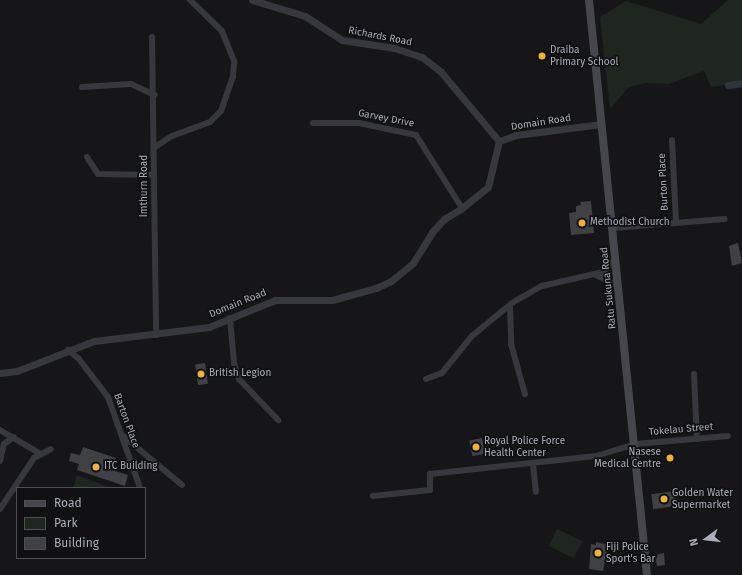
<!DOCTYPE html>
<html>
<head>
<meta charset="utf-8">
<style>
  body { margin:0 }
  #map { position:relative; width:742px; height:575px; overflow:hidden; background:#161618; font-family:"Fira Sans",sans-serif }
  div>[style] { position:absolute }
  .green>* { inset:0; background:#1e261f; transform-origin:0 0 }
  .canal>* { height:7px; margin:-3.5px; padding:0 3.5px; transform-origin:3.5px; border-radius:3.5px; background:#2c353c }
  .building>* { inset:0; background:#404145; transform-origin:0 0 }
  .minor>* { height:6px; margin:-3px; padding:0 3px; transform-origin:3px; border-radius:3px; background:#37383d }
  .tertiary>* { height:7px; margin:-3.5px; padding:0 3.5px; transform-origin:3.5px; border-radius:3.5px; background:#37383d }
  .secondary>* { height:8px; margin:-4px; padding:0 4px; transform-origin:4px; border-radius:4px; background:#45474d }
  .dots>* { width:11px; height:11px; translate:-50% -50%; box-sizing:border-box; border:2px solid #111113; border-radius:50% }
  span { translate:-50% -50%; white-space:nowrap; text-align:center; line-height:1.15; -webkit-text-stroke:3.5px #111113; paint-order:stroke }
  .street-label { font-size:10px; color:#a8adb8 }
  .poi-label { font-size:10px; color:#a8adb8 }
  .left { translate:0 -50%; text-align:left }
  .right { translate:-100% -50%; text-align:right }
  .legend { position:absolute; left:16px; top:487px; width:130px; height:72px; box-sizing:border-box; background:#111113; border:1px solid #4d4f55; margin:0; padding:5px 7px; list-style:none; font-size:12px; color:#a8adb8 }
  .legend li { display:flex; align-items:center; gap:8px; height:20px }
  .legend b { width:20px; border:1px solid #4d4f55 }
  .north { position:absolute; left:686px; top:519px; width:40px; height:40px; -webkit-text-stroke:3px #111113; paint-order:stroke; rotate:255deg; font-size:11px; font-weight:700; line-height:16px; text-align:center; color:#a8adb8 }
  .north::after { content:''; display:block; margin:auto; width:14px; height:18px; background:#a8adb8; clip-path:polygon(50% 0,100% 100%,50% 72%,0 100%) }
</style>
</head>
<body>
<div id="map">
  <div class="green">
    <div style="clip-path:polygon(728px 0,742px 0,742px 83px,711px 87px,704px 71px,669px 84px,646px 83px,629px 87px,610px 109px,600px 17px,626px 1px,701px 24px)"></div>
    <div style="clip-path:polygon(77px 475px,106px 486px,106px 488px,73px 488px)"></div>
    <div style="left:557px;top:529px;width:28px;height:19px;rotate:26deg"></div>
  </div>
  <div class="canal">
    <div style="left:728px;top:85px;width:14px;rotate:-8deg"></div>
  </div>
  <div class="building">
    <div style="clip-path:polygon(591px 201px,594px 233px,571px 235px,569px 213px,576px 212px,576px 206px,581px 205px,580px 202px)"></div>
    <div style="clip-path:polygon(738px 243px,742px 263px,732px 266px,729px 246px)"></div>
    <div style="left:205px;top:363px;width:21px;height:10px;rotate:82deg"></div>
    <div style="left:482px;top:438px;width:16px;height:13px;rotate:79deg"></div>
    <div style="clip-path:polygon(83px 447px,116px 458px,112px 470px,128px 475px,125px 486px,77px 470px,79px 464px,69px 461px,71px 453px,80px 455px)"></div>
    <div style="left:675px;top:491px;width:15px;height:24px;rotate:82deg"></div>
    <div style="clip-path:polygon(596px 542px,608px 545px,603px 571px,589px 569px,591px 544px,596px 545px)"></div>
    <div style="clip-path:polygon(664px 553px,665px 565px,657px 566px,655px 555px)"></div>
  </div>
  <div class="minor">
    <div style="left:152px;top:37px;width:298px;rotate:89.2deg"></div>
    <div style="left:82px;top:87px;width:49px;rotate:-3.5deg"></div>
    <div style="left:131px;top:84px;width:26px;rotate:25deg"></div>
    <div style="left:313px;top:123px;width:46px"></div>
    <div style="left:359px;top:123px;width:58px;rotate:11.9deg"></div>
    <div style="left:416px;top:135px;width:86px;rotate:57.8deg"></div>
    <div style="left:672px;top:140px;width:83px;rotate:87.2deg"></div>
    <div style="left:155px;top:147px;width:20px;rotate:-33deg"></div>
    <div style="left:172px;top:136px;width:40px;rotate:-20.2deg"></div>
    <div style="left:210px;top:122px;width:16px;rotate:-45deg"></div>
    <div style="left:221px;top:111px;width:36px;rotate:-71deg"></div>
    <div style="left:233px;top:77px;width:16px;rotate:-86deg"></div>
    <div style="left:234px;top:61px;width:32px;rotate:-112deg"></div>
    <div style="left:222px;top:31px;width:45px;rotate:-135.9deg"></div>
    <div style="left:87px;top:157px;width:20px;rotate:57deg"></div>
    <div style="left:98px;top:174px;width:56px;rotate:1deg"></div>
    <div style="left:613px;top:228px;width:112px;rotate:-4.6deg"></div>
    <div style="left:596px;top:275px;width:25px;rotate:26deg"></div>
    <div style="left:510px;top:307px;width:37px;rotate:88deg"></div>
    <div style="left:511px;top:344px;width:52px;rotate:74.4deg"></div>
    <div style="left:230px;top:318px;width:45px;rotate:84.9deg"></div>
    <div style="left:234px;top:363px;width:17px;rotate:73deg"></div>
    <div style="left:239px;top:379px;width:57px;rotate:46.4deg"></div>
    <div style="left:68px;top:350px;width:14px;rotate:39deg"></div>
    <div style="left:79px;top:359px;width:48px;rotate:52.7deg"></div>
    <div style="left:108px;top:397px;width:96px;rotate:70.6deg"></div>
    <div style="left:694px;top:374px;width:65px;rotate:87.4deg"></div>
    <div style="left:426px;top:379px;width:17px;rotate:-21deg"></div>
    <div style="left:442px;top:373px;width:48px;rotate:-51deg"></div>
    <div style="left:472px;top:336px;width:52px;rotate:-39.5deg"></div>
    <div style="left:512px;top:303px;width:34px;rotate:-30deg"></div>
    <div style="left:542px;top:286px;width:63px;rotate:-12.9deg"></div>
    <div style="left:603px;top:272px;width:18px;rotate:-45deg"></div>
    <div style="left:0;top:430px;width:45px;rotate:30.5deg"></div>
    <div style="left:122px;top:435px;width:78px;rotate:39.8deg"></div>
    <div style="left:0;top:461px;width:17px;rotate:-77deg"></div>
    <div style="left:4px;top:444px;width:12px;rotate:-35deg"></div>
    <div style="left:533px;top:464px;width:28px;rotate:84deg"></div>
    <div style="left:373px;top:496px;width:57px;rotate:-6deg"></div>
    <div style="left:430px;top:490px;width:16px;rotate:-90deg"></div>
    <div style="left:430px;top:474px;width:167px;rotate:-6.2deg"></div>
    <div style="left:596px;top:456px;width:42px;rotate:-16.7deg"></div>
    <div style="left:636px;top:444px;width:92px;rotate:-5deg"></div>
    <div style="left:0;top:509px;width:61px;rotate:-56.3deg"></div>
    <div style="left:34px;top:458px;width:19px;rotate:-28deg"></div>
  </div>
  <div class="tertiary">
    <div style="left:252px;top:0;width:55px;rotate:16.8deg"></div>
    <div style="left:305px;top:16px;width:44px;rotate:33deg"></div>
    <div style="left:342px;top:40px;width:53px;rotate:8.7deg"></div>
    <div style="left:394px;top:48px;width:29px;rotate:18deg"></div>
    <div style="left:422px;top:57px;width:24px;rotate:38deg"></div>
    <div style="left:441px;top:72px;width:90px;rotate:50deg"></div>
    <div style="left:0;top:373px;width:17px;rotate:-7deg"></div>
    <div style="left:17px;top:371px;width:83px;rotate:-21.3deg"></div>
    <div style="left:94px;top:341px;width:116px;rotate:-6.9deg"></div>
    <div style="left:209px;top:327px;width:71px;rotate:-22.2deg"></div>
    <div style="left:275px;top:300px;width:57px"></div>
    <div style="left:332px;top:300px;width:46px;rotate:-15.3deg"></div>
    <div style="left:376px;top:288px;width:17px;rotate:-25deg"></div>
    <div style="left:391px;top:281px;width:28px;rotate:-39deg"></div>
    <div style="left:413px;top:263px;width:36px;rotate:-58deg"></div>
    <div style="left:432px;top:232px;width:18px;rotate:-47deg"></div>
    <div style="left:444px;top:219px;width:21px;rotate:-31deg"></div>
    <div style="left:462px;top:208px;width:33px;rotate:-39deg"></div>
    <div style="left:488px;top:187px;width:47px;rotate:-76.6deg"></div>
    <div style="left:499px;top:141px;width:18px;rotate:-19deg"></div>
    <div style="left:516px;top:135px;width:86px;rotate:-7.4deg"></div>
  </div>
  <div class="secondary">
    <div style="left:589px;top:0;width:578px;rotate:84.24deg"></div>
  </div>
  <div class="dots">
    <div style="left:542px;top:56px;background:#f2b134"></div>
    <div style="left:582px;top:223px;background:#f2b134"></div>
    <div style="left:201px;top:374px;background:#f2b134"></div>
    <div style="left:476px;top:447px;background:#f2b134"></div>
    <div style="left:670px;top:458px;background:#f2b134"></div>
    <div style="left:96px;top:467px;background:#f2b134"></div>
    <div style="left:664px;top:499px;background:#f2b134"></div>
    <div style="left:598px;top:553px;background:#f2b134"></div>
  </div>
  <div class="street-label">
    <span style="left:380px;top:37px;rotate:11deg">Richards Road</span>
    <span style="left:386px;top:119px;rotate:11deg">Garvey Drive</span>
    <span style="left:541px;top:123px;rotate:-9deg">Domain Road</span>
    <span style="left:664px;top:182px;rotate:-93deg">Burton Place</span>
    <span style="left:145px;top:186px;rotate:-90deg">Imthurn Road</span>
    <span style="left:609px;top:288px;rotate:-96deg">Ratu Sukuna Road</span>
    <span style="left:238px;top:304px;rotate:-22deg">Domain Road</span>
    <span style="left:126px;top:421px;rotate:70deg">Barton Place</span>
    <span style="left:681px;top:430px;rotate:-5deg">Tokelau Street</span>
  </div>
  <div class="poi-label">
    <span class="left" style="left:550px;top:56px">Draiba<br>Primary School</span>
    <span class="left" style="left:590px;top:223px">Methodist Church</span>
    <span class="left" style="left:209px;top:374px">British Legion</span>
    <span class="left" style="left:484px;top:447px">Royal Police Force<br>Health Center</span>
    <span class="right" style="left:661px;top:458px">Nasese<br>Medical Centre</span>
    <span class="left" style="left:104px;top:467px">ITC Building</span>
    <span class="left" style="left:672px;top:499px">Golden Water<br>Supermarket</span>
    <span class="left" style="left:606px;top:553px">Fiji Police<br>Sport's Bar</span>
  </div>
  <ul class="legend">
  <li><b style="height:5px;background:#45474d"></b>Road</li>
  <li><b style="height:11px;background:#1e261f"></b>Park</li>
  <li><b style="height:11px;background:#404145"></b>Building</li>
  </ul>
  <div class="north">N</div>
</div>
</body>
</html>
